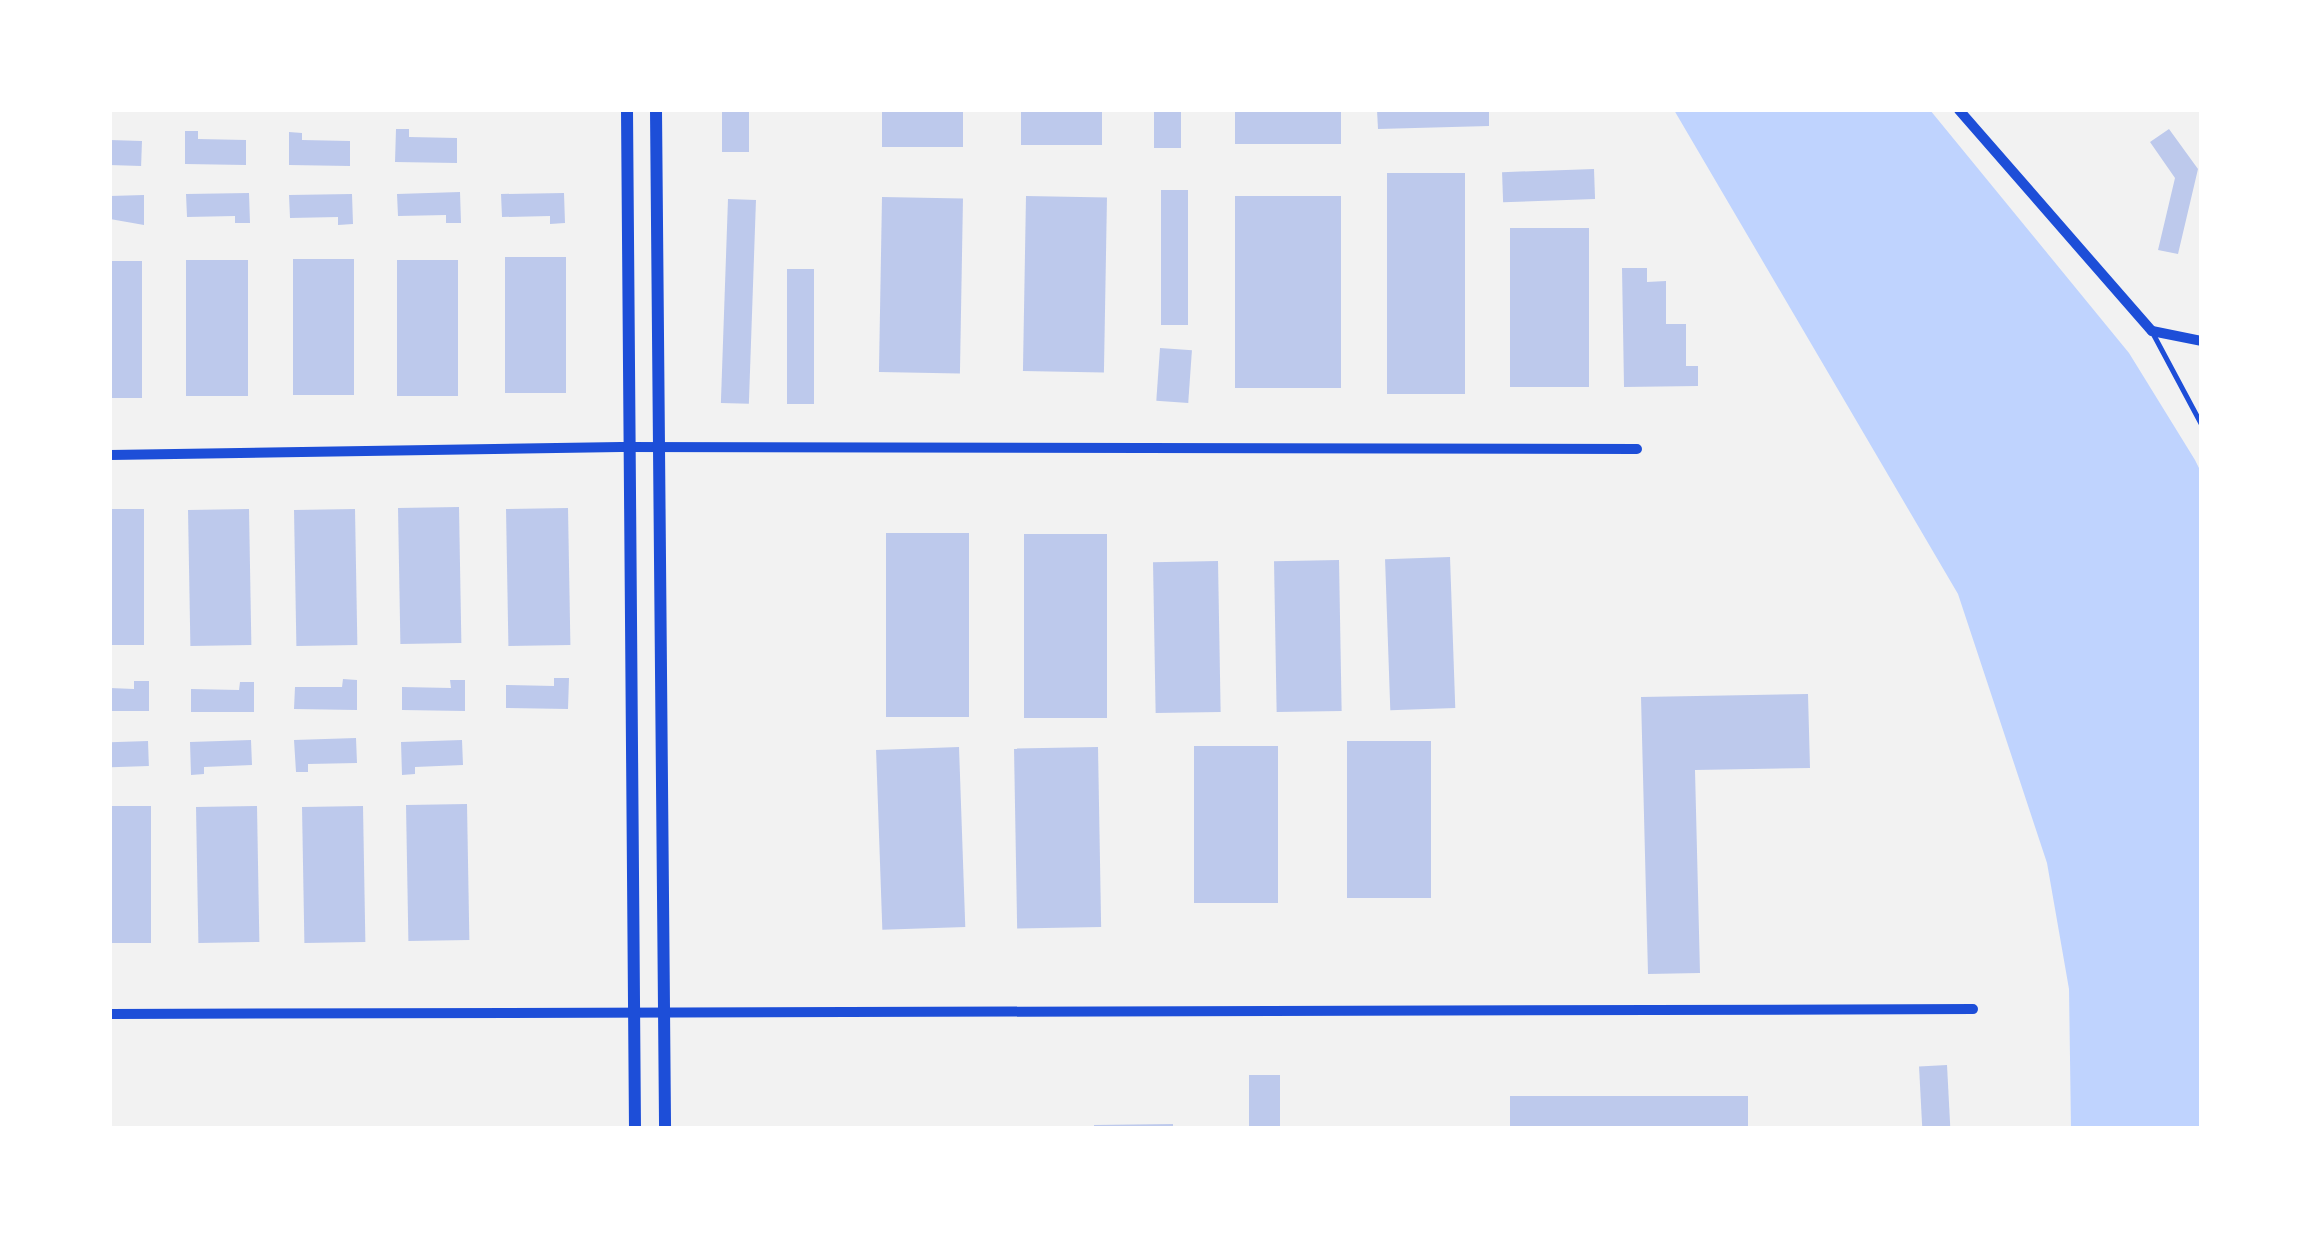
<!DOCTYPE html>
<html>
<head>
<meta charset="utf-8">
<style>
  body { margin:0 }
  #map { position:relative; width:2311px; height:1238px; overflow:hidden; background:#f2f2f2; font-family:"Work Sans",sans-serif }
  div>[style] { position:absolute }
  .water>* { inset:0; background:#bfd3fe }
  .building>* { inset:0; background:#bdc9ec; transform-origin:0 0 }
  .service>* { height:5px; margin:-2.5px; padding:0 2.5px; transform-origin:2.5px; border-radius:2.5px; background:#1d4ed8 }
  .minor>* { height:10px; margin:-5px; padding:0 5px; transform-origin:5px; border-radius:5px; background:#1d4ed8 }
  .tertiary>* { height:12px; margin:-6px; padding:0 6px; transform-origin:6px; border-radius:6px; background:#1d4ed8 }
  span { translate:-50% -50%; white-space:nowrap; text-align:center; line-height:1.15; -webkit-text-stroke:8px #fff; paint-order:stroke }
  .frame { position:absolute; inset:0; border:112px solid #fff; pointer-events:none }
</style>
</head>
<body>
<div id="map">
  <div class="water">
    <div style="clip-path:polygon(1674px 110px,1930px 110px,2129px 353px,2195px 460px,2201px 472px,2201px 1128px,2071px 1128px,2069px 989px,2047px 863px,1958px 594px)"></div>
  </div>
  <div class="building">
    <div style="left:722px;top:110px;width:27px;height:42px"></div>
    <div style="left:882px;top:110px;width:81px;height:37px"></div>
    <div style="left:1021px;top:110px;width:81px;height:35px"></div>
    <div style="left:1154px;top:110px;width:27px;height:38px"></div>
    <div style="left:1235px;top:110px;width:106px;height:34px"></div>
    <div style="clip-path:polygon(1377px 110px,1489px 110px,1489px 126px,1378px 129px)"></div>
    <div style="clip-path:polygon(396px 129px,409px 129px,409px 137px,457px 138px,457px 163px,395px 162px)"></div>
    <div style="clip-path:polygon(2169px 129px,2198px 169px,2178px 254px,2158px 250px,2175px 178px,2150px 142px)"></div>
    <div style="clip-path:polygon(185px 131px,198px 131px,198px 139px,246px 140px,246px 165px,185px 164px)"></div>
    <div style="clip-path:polygon(289px 132px,302px 133px,302px 140px,350px 141px,350px 166px,289px 165px)"></div>
    <div style="left:110px;top:140px;width:32px;height:25px;rotate:2deg"></div>
    <div style="left:1594px;top:169px;width:30px;height:92px;rotate:88deg"></div>
    <div style="left:1387px;top:173px;width:78px;height:221px"></div>
    <div style="left:1161px;top:190px;width:27px;height:135px"></div>
    <div style="clip-path:polygon(460px 192px,461px 223px,446px 223px,446px 215px,398px 216px,397px 194px)"></div>
    <div style="clip-path:polygon(249px 193px,250px 223px,235px 223px,235px 216px,187px 217px,186px 194px)"></div>
    <div style="clip-path:polygon(564px 193px,565px 223px,550px 224px,550px 216px,502px 217px,501px 194px)"></div>
    <div style="clip-path:polygon(352px 194px,353px 224px,338px 225px,338px 217px,290px 218px,289px 195px)"></div>
    <div style="clip-path:polygon(144px 195px,144px 225px,110px 219px,110px 196px)"></div>
    <div style="left:1026px;top:196px;width:81px;height:175px;rotate:1deg"></div>
    <div style="left:1235px;top:196px;width:106px;height:192px"></div>
    <div style="left:882px;top:197px;width:81px;height:175px;rotate:1deg"></div>
    <div style="left:728px;top:199px;width:28px;height:204px;rotate:2deg"></div>
    <div style="left:1510px;top:228px;width:79px;height:159px"></div>
    <div style="left:505px;top:257px;width:61px;height:136px"></div>
    <div style="left:293px;top:259px;width:61px;height:136px"></div>
    <div style="left:186px;top:260px;width:62px;height:136px"></div>
    <div style="left:397px;top:260px;width:61px;height:136px"></div>
    <div style="left:110px;top:261px;width:32px;height:137px"></div>
    <div style="clip-path:polygon(1622px 268px,1647px 268px,1647px 282px,1666px 281px,1666px 324px,1686px 324px,1686px 366px,1698px 366px,1698px 386px,1624px 387px)"></div>
    <div style="left:787px;top:269px;width:27px;height:135px"></div>
    <div style="left:1160px;top:348px;width:32px;height:53px;rotate:4deg"></div>
    <div style="left:459px;top:507px;width:136px;height:61px;rotate:89deg"></div>
    <div style="left:568px;top:508px;width:137px;height:62px;rotate:89deg"></div>
    <div style="left:110px;top:509px;width:34px;height:136px"></div>
    <div style="left:249px;top:509px;width:136px;height:61px;rotate:89deg"></div>
    <div style="left:355px;top:509px;width:136px;height:61px;rotate:89deg"></div>
    <div style="left:886px;top:533px;width:83px;height:184px"></div>
    <div style="left:1024px;top:534px;width:83px;height:184px"></div>
    <div style="left:1450px;top:557px;width:151px;height:65px;rotate:88deg"></div>
    <div style="left:1339px;top:560px;width:151px;height:65px;rotate:89deg"></div>
    <div style="left:1218px;top:561px;width:151px;height:65px;rotate:89deg"></div>
    <div style="clip-path:polygon(554px 678px,569px 678px,568px 709px,506px 708px,506px 685px,554px 686px)"></div>
    <div style="clip-path:polygon(343px 679px,357px 680px,357px 710px,294px 709px,295px 687px,342px 687px)"></div>
    <div style="clip-path:polygon(450px 680px,465px 680px,465px 711px,402px 710px,402px 687px,451px 688px)"></div>
    <div style="clip-path:polygon(134px 681px,149px 681px,149px 711px,110px 711px,110px 688px,134px 689px)"></div>
    <div style="clip-path:polygon(240px 682px,254px 682px,254px 712px,191px 712px,191px 689px,239px 690px)"></div>
    <div style="clip-path:polygon(1808px 694px,1810px 768px,1695px 770px,1700px 973px,1648px 974px,1641px 697px)"></div>
    <div style="clip-path:polygon(356px 738px,357px 763px,308px 764px,308px 772px,296px 772px,294px 740px)"></div>
    <div style="clip-path:polygon(251px 740px,252px 765px,204px 767px,204px 774px,191px 775px,190px 742px)"></div>
    <div style="clip-path:polygon(462px 740px,463px 765px,415px 767px,415px 774px,402px 775px,401px 742px)"></div>
    <div style="left:148px;top:741px;width:25px;height:38px;rotate:88deg"></div>
    <div style="left:1347px;top:741px;width:84px;height:157px"></div>
    <div style="left:1194px;top:746px;width:84px;height:157px"></div>
    <div style="left:959px;top:747px;width:180px;height:83px;rotate:88deg"></div>
    <div style="left:1098px;top:747px;width:180px;height:84px;rotate:89deg"></div>
    <div style="left:467px;top:804px;width:136px;height:61px;rotate:89deg"></div>
    <div style="left:110px;top:806px;width:41px;height:137px"></div>
    <div style="left:257px;top:806px;width:136px;height:61px;rotate:89deg"></div>
    <div style="left:363px;top:806px;width:136px;height:61px;rotate:89deg"></div>
    <div style="left:1947px;top:1065px;width:63px;height:28px;rotate:87deg"></div>
    <div style="left:1249px;top:1075px;width:31px;height:53px"></div>
    <div style="left:1748px;top:1096px;width:32px;height:238px;rotate:90deg"></div>
    <div style="clip-path:polygon(1173px 1124px,1173px 1128px,1094px 1128px,1094px 1125px)"></div>
  </div>
  <div class="service">
    <div style="left:2153px;top:334px;width:102px;rotate:61.9deg"></div>
  </div>
  <div class="minor">
    <div style="left:1959px;top:110px;width:293px;rotate:48.9deg"></div>
    <div style="left:2152px;top:331px;width:50px;rotate:11.5deg"></div>
    <div style="left:110px;top:455px;width:511px;rotate:-0.9deg"></div>
    <div style="left:621px;top:447px;width:1016px;rotate:0.11deg"></div>
    <div style="left:110px;top:1014px;width:1863px;rotate:-0.15deg"></div>
  </div>
  <div class="tertiary">
    <div style="left:627px;top:110px;width:1018px;rotate:89.55deg"></div>
    <div style="left:656px;top:110px;width:1018px;rotate:89.49deg"></div>
  </div>
  <div class="frame"></div>
</div>
</body>
</html>
